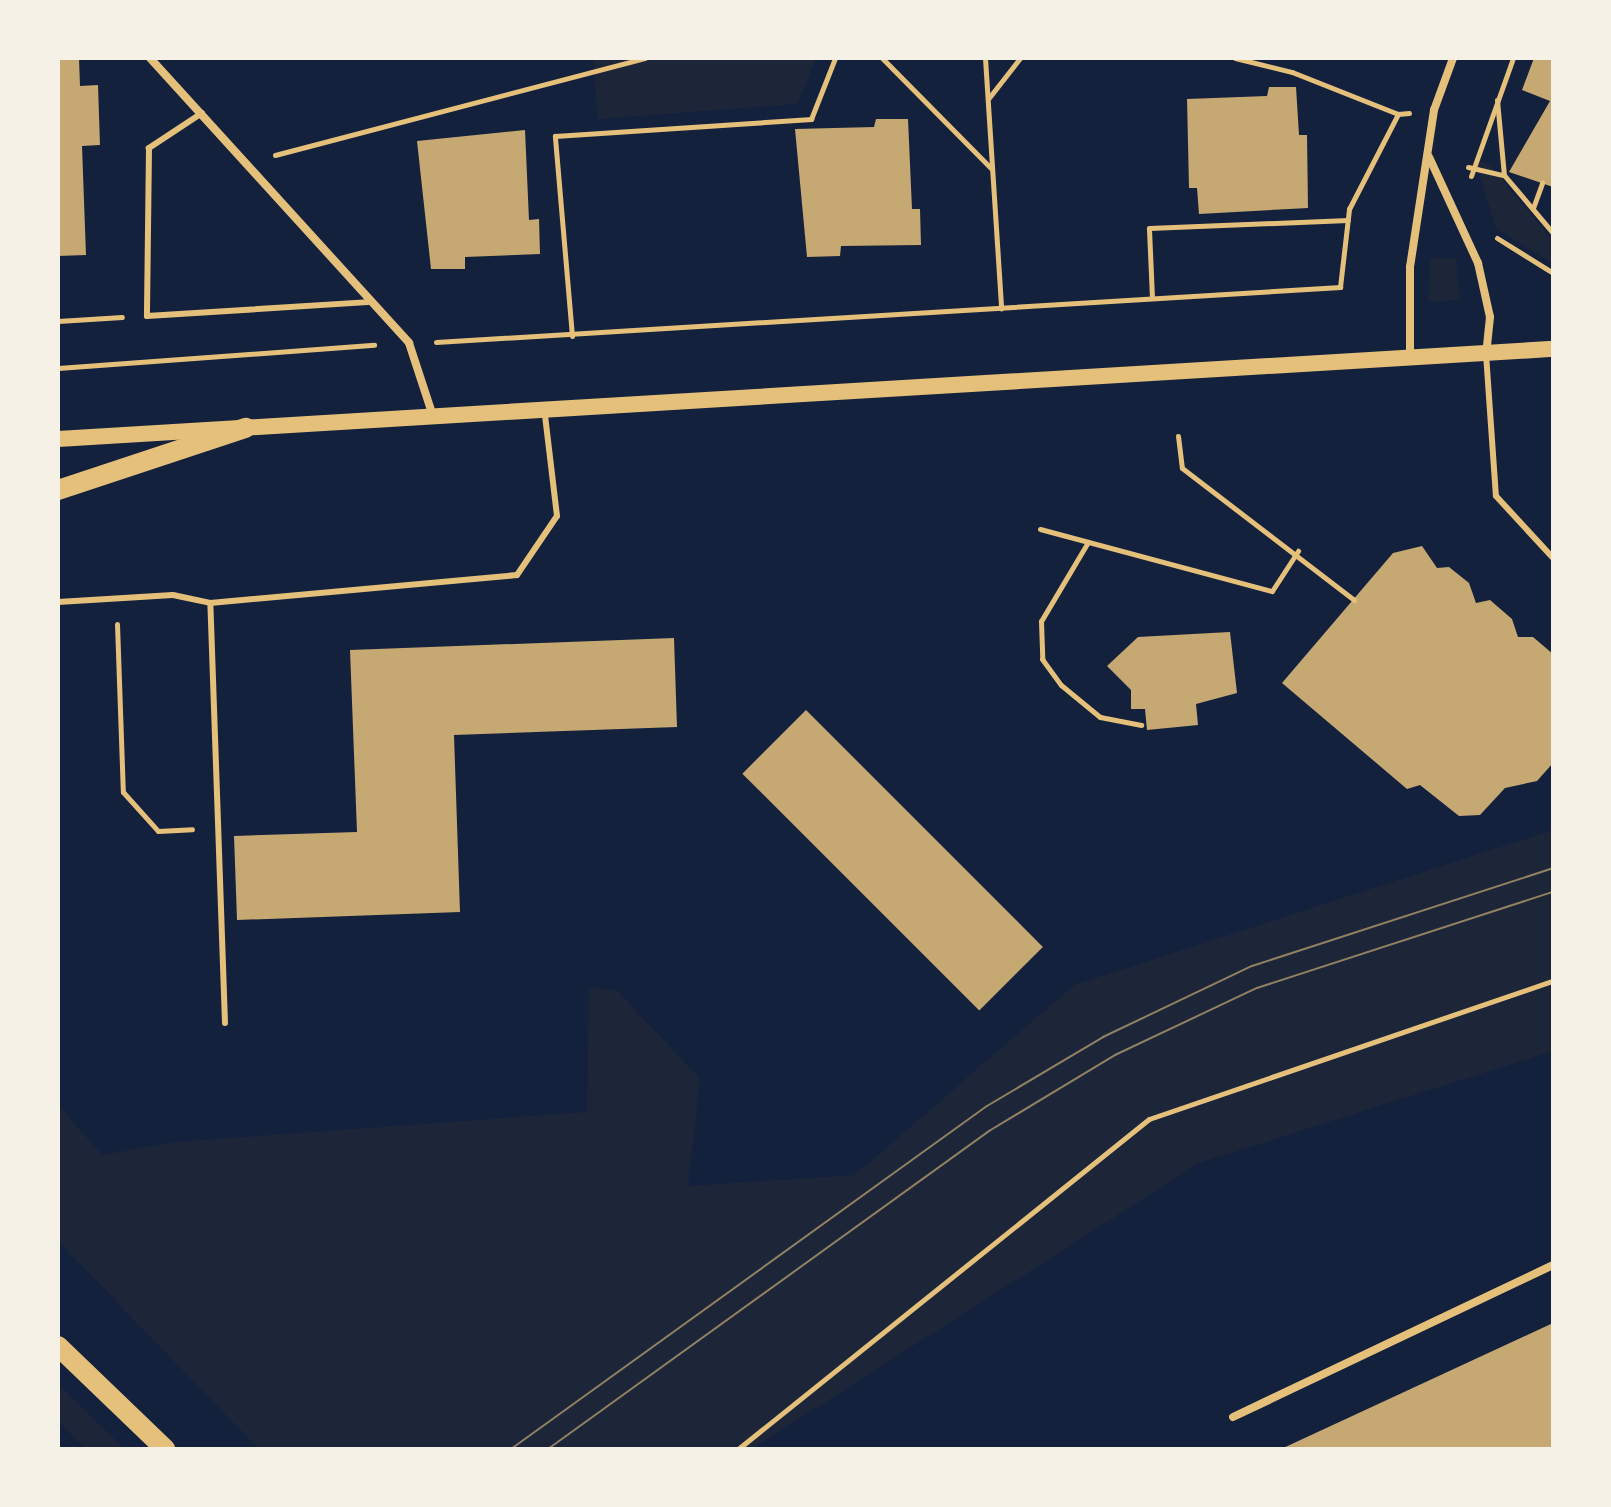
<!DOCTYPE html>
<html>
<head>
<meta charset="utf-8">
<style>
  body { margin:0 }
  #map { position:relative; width:1611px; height:1507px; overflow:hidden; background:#14213d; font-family:"Golos Text",sans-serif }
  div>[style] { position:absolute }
  .green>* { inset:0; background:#1d2539 }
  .building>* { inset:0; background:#c6a872; transform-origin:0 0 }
  .path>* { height:5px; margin:-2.5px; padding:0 2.5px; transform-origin:2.5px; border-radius:2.5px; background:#e5c07b }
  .service>* { height:6px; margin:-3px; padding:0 3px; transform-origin:3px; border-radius:3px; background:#e5c07b }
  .minor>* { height:8px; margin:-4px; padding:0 4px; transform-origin:4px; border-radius:4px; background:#e5c07b }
  .secondary>* { height:16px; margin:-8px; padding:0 8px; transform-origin:8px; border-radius:8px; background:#e5c07b }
  .primary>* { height:20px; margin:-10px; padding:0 10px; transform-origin:10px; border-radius:10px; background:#e5c07b }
  .tram>* { height:2px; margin:-1px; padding:0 1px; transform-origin:1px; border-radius:1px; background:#918062 }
  span { translate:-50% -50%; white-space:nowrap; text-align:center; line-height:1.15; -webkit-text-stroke:8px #f6f1e7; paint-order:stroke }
  .frame { position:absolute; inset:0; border:60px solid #f6f1e7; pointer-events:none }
</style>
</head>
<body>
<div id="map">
  <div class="green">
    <div style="clip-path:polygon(593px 58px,816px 58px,797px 104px,598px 119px)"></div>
    <div style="clip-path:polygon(1475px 160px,1490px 165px,1553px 241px,1553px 264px,1496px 228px)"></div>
    <div style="clip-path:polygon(1430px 258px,1456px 258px,1460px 300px,1428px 302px)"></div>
    <div style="clip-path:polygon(1553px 830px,1553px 1051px,1199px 1163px,752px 1449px,259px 1449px,58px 1241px,58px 1105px,102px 1155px,177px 1142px,587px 1112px,589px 988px,616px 990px,700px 1078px,688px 1186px,855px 1175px,1074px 985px)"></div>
    <div style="clip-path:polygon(58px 1385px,125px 1449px,86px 1449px,58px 1421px)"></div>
  </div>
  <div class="building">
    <div style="clip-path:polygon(58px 58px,79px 58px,80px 86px,98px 85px,100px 145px,82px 146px,86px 255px,58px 256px)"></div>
    <div style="clip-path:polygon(1534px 58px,1553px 58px,1553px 187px,1509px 172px,1550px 101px,1522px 90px)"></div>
    <div style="clip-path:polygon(1269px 87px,1296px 87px,1299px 135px,1307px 135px,1308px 208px,1199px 214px,1197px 188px,1189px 188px,1187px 99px,1267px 96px)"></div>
    <div style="clip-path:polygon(876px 119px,908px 119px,912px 209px,920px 209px,921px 245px,841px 246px,840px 256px,807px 257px,795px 129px,874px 127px)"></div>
    <div style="clip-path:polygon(525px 130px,529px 220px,539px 219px,540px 254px,465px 257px,465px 269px,431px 269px,417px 141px)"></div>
    <div style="clip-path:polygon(1422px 546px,1437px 568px,1449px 567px,1469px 583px,1476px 603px,1490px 600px,1512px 619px,1518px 637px,1533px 637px,1553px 654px,1553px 763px,1537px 781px,1505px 788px,1480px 815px,1459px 816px,1420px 785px,1407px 789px,1282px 683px,1393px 553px)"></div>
    <div style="clip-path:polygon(1230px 632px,1237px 693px,1196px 704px,1198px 725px,1147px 730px,1145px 709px,1131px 709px,1131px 690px,1107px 666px,1138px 637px)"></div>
    <div style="clip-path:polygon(674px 638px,677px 727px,454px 735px,460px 912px,237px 920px,234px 836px,357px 832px,350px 650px)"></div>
    <div style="left:806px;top:710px;width:335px;height:90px;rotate:45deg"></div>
    <div style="clip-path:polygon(1553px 1323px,1553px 1449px,1281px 1449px)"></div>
  </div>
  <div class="path">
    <div style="left:882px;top:58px;width:155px;rotate:45.3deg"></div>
    <div style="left:985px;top:58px;width:251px;rotate:86.3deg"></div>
    <div style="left:1235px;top:58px;width:59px;rotate:13.8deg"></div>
    <div style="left:1292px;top:72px;width:114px;rotate:21.6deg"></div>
    <div style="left:988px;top:99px;width:52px;rotate:-52deg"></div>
    <div style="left:1497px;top:100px;width:75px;rotate:84.7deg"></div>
    <div style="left:1504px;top:175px;width:76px;rotate:49.8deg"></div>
    <div style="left:275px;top:155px;width:383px;rotate:-14.7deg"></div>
    <div style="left:1468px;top:167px;width:37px;rotate:13deg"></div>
    <div style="left:1471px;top:176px;width:125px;rotate:-70.4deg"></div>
    <div style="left:1533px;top:208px;width:27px;rotate:-70deg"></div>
    <div style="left:1497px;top:238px;width:66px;rotate:32deg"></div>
    <div style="left:1152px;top:298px;width:70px;rotate:-92.5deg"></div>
    <div style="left:1149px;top:228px;width:199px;rotate:-2.3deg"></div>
    <div style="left:58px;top:321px;width:64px;rotate:-3.6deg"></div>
    <div style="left:572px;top:336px;width:201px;rotate:-94.9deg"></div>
    <div style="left:555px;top:136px;width:257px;rotate:-3.8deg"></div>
    <div style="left:811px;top:119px;width:66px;rotate:-68.5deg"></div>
    <div style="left:436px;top:342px;width:906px;rotate:-3.48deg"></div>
    <div style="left:1340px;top:287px;width:79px;rotate:-83.4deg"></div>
    <div style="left:1349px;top:209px;width:107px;rotate:-62.7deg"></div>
    <div style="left:1398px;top:114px;width:11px;rotate:-5deg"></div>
    <div style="left:58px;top:368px;width:317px;rotate:-4.2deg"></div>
    <div style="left:1178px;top:436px;width:32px;rotate:83deg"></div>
    <div style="left:1182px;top:468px;width:217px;rotate:37.5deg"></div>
    <div style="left:1040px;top:529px;width:240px;rotate:15deg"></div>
    <div style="left:1272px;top:591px;width:48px;rotate:-57deg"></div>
    <div style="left:1088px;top:542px;width:92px;rotate:120.7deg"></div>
    <div style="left:1041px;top:621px;width:38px;rotate:88deg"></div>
    <div style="left:1042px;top:659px;width:32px;rotate:54deg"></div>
    <div style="left:1061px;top:685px;width:50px;rotate:39.4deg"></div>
    <div style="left:1100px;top:717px;width:42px;rotate:11deg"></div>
    <div style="left:117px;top:624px;width:168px;rotate:88deg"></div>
    <div style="left:123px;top:792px;width:52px;rotate:48.1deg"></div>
    <div style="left:158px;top:831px;width:34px;rotate:-3deg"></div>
    <div style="left:738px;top:1449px;width:527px;rotate:-38.76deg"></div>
    <div style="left:1149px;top:1119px;width:427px;rotate:-18.9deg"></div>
  </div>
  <div class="service">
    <div style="left:202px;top:113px;width:64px;rotate:146.6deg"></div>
    <div style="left:149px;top:148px;width:168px;rotate:90.7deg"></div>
    <div style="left:147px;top:316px;width:221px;rotate:-3.6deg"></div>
    <div style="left:1486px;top:354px;width:142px;rotate:86deg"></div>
    <div style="left:1496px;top:496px;width:84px;rotate:47.4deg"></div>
    <div style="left:58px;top:602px;width:115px;rotate:-3.5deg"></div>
    <div style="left:173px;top:595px;width:38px;rotate:12deg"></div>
    <div style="left:225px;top:1023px;width:420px;rotate:-92deg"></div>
    <div style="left:210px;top:603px;width:308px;rotate:-5.2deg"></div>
    <div style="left:517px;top:575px;width:71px;rotate:-55.9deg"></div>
    <div style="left:557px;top:516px;width:102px;rotate:-96.8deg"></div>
  </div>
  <div class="minor">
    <div style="left:150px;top:58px;width:385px;rotate:47.7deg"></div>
    <div style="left:409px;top:343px;width:77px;rotate:71.8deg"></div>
    <div style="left:1429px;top:157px;width:117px;rotate:65.2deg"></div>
    <div style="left:1478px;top:263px;width:55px;rotate:77.5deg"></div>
    <div style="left:1490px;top:317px;width:37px;rotate:96deg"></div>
    <div style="left:1410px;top:360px;width:93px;rotate:-90deg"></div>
    <div style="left:1410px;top:267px;width:159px;rotate:-81.3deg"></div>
    <div style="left:1434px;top:110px;width:55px;rotate:-69.9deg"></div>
    <div style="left:1233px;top:1417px;width:354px;rotate:-25.4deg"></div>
  </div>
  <div class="secondary">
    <div style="left:58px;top:439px;width:1498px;rotate:-3.45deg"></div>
  </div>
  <div class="primary">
    <div style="left:58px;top:490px;width:198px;rotate:-18.3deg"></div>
    <div style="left:58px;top:1346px;width:149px;rotate:43.9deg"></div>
  </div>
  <div class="tram">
    <div style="left:511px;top:1449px;width:587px;rotate:-35.78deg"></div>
    <div style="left:987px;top:1106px;width:135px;rotate:-30.7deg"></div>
    <div style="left:1103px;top:1037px;width:165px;rotate:-25.5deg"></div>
    <div style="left:1252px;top:966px;width:317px;rotate:-18deg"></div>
    <div style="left:548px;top:1449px;width:544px;rotate:-35.79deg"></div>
    <div style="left:989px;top:1131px;width:147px;rotate:-31.1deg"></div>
    <div style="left:1115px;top:1055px;width:157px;rotate:-25.3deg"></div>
    <div style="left:1257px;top:988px;width:311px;rotate:-18deg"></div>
  </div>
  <div class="frame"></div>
</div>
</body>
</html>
